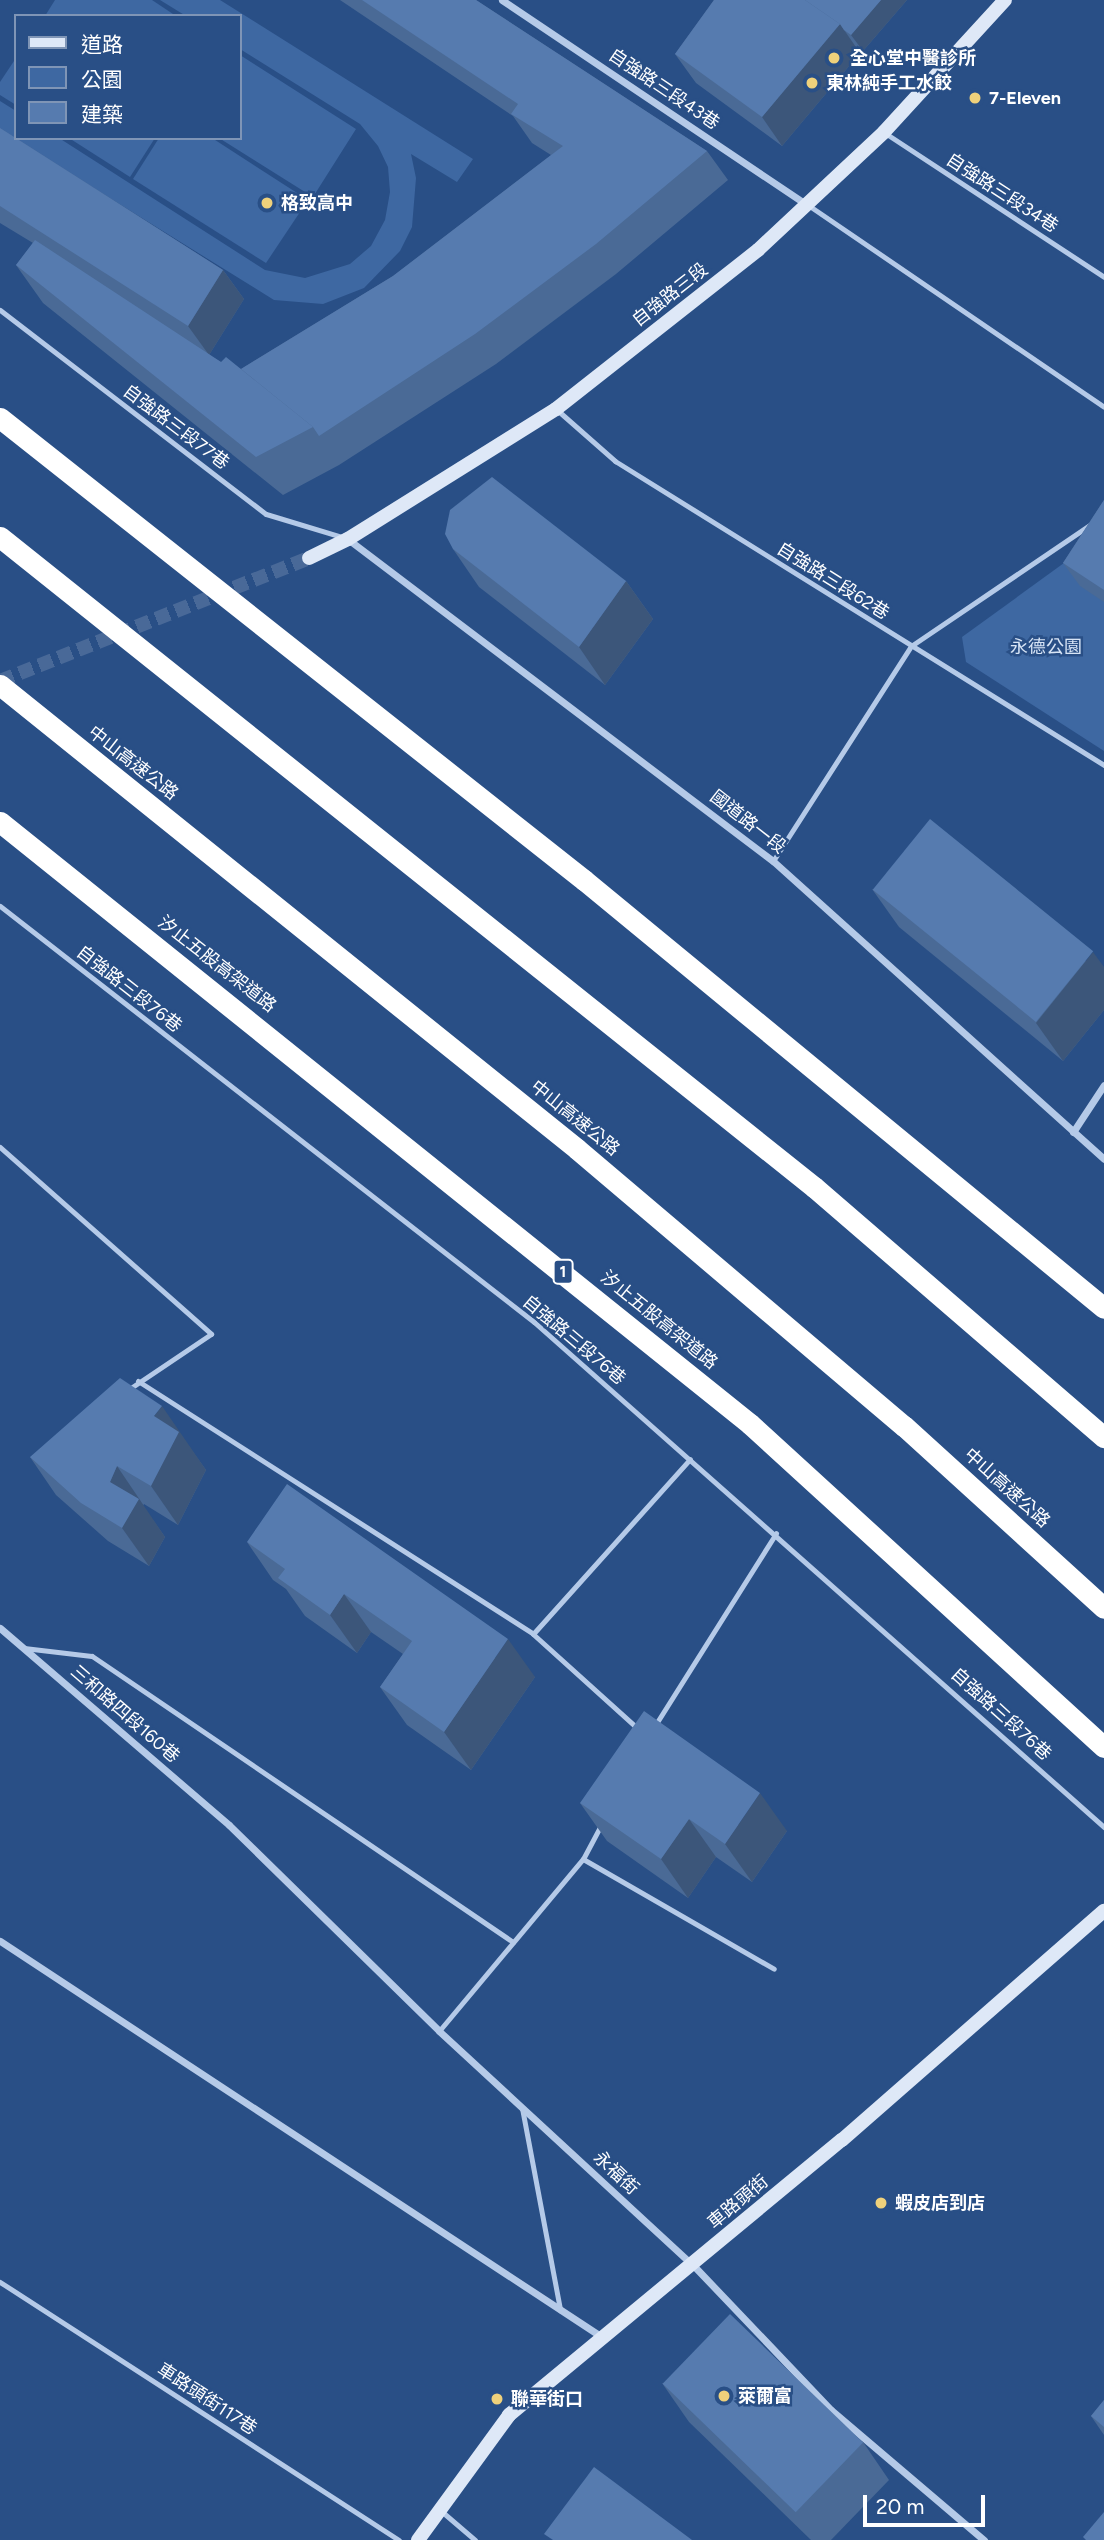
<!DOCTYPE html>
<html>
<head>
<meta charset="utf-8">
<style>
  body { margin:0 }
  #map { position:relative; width:1104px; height:2540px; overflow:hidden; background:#294f86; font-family:Figtree,"Noto Sans TC",sans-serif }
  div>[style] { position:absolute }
  .green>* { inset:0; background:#3e68a2 }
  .secondary-tunnel>* { height:14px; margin-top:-7px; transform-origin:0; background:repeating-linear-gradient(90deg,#496998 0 14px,transparent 0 21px) }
  .lane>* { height:5px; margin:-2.5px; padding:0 2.5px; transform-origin:2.5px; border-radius:2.5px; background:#b5cae8 }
  .street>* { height:7px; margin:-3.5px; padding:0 3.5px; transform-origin:3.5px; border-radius:3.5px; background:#b5cae8 }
  .secondary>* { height:14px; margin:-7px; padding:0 7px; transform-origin:7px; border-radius:7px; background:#dee8f7 }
  .highway>* { height:21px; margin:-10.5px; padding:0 10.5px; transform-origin:10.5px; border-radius:10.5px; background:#fff }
  .highway-bridge>* { height:21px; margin:-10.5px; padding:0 10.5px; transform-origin:10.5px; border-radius:10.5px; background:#fff }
  .wall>* { inset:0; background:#4a6a96 }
  .shaded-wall>* { inset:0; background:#3c567a }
  .building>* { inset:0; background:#567baf; transform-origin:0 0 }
  .dots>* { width:19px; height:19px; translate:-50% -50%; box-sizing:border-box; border:4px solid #294f86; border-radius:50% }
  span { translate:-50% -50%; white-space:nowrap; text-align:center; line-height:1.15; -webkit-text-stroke:5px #294f86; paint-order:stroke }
  .shield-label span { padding:2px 5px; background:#294f86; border:2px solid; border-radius:5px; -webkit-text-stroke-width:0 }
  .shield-label { font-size:16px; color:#fff; font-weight:700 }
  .poi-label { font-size:18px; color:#fff; font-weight:700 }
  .left { translate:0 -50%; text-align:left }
  .street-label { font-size:18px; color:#fff }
  .park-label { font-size:18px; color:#d8e5f6 }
  .legend { position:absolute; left:14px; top:14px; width:228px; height:126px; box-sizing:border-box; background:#294f86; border:2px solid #7f95b6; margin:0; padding:9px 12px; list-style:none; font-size:21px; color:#fff }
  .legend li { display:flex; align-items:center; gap:14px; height:35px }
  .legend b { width:35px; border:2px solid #7f95b6 }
  .scale { position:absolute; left:863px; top:2495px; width:122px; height:32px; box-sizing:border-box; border:4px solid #fff; border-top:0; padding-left:9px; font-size:21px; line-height:24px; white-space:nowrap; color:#fff; -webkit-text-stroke:5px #294f86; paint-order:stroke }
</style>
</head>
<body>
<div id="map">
  <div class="green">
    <div style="clip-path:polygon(55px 0,152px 0,176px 16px,45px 16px)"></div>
    <div style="clip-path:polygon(160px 0,220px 0,473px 159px,457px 182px,411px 154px,416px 178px,412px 227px,400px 251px,364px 288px,323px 304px,274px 300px,0 130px,0 101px,16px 111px,16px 138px,59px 138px,265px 270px,305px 278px,350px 264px,371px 246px,385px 220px,390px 192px,388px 167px,378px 146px,360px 124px,240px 49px,240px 16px,186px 16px)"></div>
    <div style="clip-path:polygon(240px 55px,356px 129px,313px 197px,219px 138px,240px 138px)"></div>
    <div style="clip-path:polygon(16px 58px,16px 105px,0 95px,0 82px)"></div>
    <div style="clip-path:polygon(69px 138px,155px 138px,130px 177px)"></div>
    <div style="clip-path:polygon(159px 138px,212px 138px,308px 200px,266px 263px,133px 179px)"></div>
    <div style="clip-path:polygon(1104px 534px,1104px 751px,966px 662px,962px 637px)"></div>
  </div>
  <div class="secondary-tunnel">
    <div style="left:0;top:681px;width:333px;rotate:-21.7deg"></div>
  </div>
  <div class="lane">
    <div style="left:885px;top:133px;width:262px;rotate:33.3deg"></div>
    <div style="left:808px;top:205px;width:358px;rotate:34.3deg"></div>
    <div style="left:0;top:310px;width:335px;rotate:37.5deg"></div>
    <div style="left:266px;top:514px;width:79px;rotate:16.8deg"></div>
    <div style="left:556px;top:409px;width:79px;rotate:41.4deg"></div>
    <div style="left:615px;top:461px;width:576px;rotate:31.87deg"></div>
    <div style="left:773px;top:861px;width:255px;rotate:-57.3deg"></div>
    <div style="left:911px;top:646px;width:216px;rotate:-34.1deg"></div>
    <div style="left:0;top:906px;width:677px;rotate:37.92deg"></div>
    <div style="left:534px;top:1322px;width:762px;rotate:41.54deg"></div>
    <div style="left:0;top:1147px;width:282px;rotate:41.5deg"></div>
    <div style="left:211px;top:1334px;width:99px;rotate:146.1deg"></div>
    <div style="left:138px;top:1381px;width:469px;rotate:32.6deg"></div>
    <div style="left:533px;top:1634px;width:142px;rotate:42.1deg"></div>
    <div style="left:533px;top:1634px;width:235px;rotate:-48.1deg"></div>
    <div style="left:24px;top:1648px;width:68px;rotate:6.7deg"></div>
    <div style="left:92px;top:1656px;width:509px;rotate:34.19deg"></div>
    <div style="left:654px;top:1727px;width:229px;rotate:-57.8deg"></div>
    <div style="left:583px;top:1859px;width:220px;rotate:29.9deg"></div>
    <div style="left:439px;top:2031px;width:224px;rotate:-50.1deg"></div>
    <div style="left:583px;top:1859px;width:38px;rotate:-62deg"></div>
    <div style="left:522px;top:2108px;width:206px;rotate:79.3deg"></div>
    <div style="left:0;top:2282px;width:475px;rotate:32.9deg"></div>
    <div style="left:440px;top:2510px;width:46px;rotate:40.6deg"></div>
  </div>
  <div class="street">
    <div style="left:502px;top:0;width:367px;rotate:33.9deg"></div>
    <div style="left:349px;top:540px;width:532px;rotate:37.13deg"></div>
    <div style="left:773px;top:861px;width:445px;rotate:42deg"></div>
    <div style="left:1073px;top:1132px;width:56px;rotate:-56.6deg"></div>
    <div style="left:0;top:1628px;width:302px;rotate:40.7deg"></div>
    <div style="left:229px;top:1825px;width:294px;rotate:44.4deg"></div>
    <div style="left:439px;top:2031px;width:345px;rotate:42.7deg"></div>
    <div style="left:693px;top:2265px;width:200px;rotate:46.4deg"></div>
    <div style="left:831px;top:2410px;width:201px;rotate:40.4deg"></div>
    <div style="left:0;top:1941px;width:721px;rotate:33.34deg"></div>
  </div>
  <div class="secondary">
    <div style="left:309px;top:558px;width:43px;rotate:-26deg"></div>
    <div style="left:348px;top:539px;width:245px;rotate:-32deg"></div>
    <div style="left:556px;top:409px;width:257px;rotate:-38.2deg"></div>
    <div style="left:758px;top:250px;width:173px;rotate:-43.1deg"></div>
    <div style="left:884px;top:132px;width:179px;rotate:-47.5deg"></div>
    <div style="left:418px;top:2540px;width:155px;rotate:-53.9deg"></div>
    <div style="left:509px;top:2415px;width:432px;rotate:-39.6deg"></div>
    <div style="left:842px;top:2140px;width:348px;rotate:-41.2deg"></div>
  </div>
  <div class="highway">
    <div style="left:0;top:537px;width:1042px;rotate:38.61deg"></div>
    <div style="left:814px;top:1187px;width:383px;rotate:40.8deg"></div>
    <div style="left:0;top:685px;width:740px;rotate:38.8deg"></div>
    <div style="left:577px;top:1149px;width:429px;rotate:40.3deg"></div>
    <div style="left:904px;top:1426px;width:270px;rotate:42.3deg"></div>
    <div style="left:0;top:822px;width:962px;rotate:38.75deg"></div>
    <div style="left:750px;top:1424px;width:479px;rotate:42.4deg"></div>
  </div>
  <div class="highway-bridge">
    <div style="left:0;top:418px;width:745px;rotate:38.35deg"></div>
    <div style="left:584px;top:880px;width:673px;rotate:39.46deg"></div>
  </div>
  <div class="wall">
    <div style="clip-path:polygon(340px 0,476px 0,707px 151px,728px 180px,616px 274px,496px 364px,339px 465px,283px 495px,43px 303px,16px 265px,33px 243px,0 223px,0 128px,223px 270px,244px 299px,209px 355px,221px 362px,241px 369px,393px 276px,551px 155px,532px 143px,513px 116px)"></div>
    <div style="clip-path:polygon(714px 0,907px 0,863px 51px,855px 46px,860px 53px,782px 146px,696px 83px,675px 54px)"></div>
    <div style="clip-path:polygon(1104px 500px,1104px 602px,1080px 586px,1063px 563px)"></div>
    <div style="clip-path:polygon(453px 549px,626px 581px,653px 619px,605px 685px,479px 587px)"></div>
    <div style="clip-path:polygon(872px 889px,1104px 967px,1104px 1010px,1063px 1061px,899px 927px)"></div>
    <div style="clip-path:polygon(188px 1444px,188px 1445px,206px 1470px,178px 1525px,144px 1504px,143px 1506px,165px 1537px,149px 1566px,108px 1541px,56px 1495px,30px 1457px)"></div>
    <div style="clip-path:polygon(247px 1542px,535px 1677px,471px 1770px,407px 1725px,380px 1687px,403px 1654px,371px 1632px,357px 1653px,305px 1616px,286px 1589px,273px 1580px)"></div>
    <div style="clip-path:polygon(580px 1803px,787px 1831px,752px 1882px,716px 1857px,688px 1898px,607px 1841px)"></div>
    <div style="clip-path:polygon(662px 2383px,863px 2442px,889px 2480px,831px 2540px,811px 2540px,689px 2422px)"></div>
    <div style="clip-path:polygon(1104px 2400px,1104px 2435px,1091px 2416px)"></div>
  </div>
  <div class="shaded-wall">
    <div style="clip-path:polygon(881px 0,907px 0,863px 51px,851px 35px)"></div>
    <div style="clip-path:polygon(840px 24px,860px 53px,782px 146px,762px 117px)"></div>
    <div style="clip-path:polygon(223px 270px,244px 299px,209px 355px,188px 326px)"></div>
    <div style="clip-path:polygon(626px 581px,653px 619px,605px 685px,579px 647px)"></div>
    <div style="clip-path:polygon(1093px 952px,1104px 967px,1104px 1010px,1063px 1061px,1036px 1023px)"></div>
    <div style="clip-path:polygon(162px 1406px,206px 1470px,178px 1525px,151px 1486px,154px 1416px)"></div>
    <div style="clip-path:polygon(117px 1466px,165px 1537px,149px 1566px,122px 1528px,110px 1482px)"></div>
    <div style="clip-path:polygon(344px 1594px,371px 1632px,357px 1653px,330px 1615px)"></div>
    <div style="clip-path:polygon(508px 1639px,535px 1677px,471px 1770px,444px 1732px)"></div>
    <div style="clip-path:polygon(760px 1793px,787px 1831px,752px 1882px,725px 1844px)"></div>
    <div style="clip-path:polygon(689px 1819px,716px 1857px,688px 1898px,661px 1859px)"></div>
  </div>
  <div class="building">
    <div style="clip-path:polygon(362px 0,476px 0,707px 151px,596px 244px,475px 334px,319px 436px,313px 427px,241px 369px,393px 276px,563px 146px,511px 114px,518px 104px)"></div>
    <div style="clip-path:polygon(714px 0,805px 0,840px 24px,762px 117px,675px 54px)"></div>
    <div style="clip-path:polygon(805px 0,881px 0,851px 35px,844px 30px,840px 24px)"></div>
    <div style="clip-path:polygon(0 128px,223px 270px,188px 326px,0 206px)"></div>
    <div style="clip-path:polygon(35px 240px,221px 362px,226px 357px,313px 427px,256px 457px,16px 265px)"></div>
    <div style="clip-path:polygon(492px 477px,626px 581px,579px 647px,453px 549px,445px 534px,450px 510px)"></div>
    <div style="clip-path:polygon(1104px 500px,1104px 590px,1063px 563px)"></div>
    <div style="left:930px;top:819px;width:210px;height:91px;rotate:39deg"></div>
    <div style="clip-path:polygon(120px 1378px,162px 1406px,154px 1416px,179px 1432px,151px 1486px,117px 1466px,110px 1482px,139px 1499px,122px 1528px,81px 1503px,30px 1457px)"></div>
    <div style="clip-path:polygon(287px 1484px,508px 1639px,444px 1732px,380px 1687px,412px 1641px,344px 1594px,330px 1615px,278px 1578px,285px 1569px,247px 1542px)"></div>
    <div style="clip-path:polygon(644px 1711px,760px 1793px,725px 1844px,689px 1819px,661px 1859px,580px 1803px)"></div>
    <div style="left:730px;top:2314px;width:185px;height:97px;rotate:44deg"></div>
    <div style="clip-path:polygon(1104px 2400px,1104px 2427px,1091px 2416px)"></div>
    <div style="clip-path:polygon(594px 2467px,692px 2540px,553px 2540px,544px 2534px)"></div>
    <div style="clip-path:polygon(1104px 2512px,1104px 2540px,1086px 2540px,1083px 2537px)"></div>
  </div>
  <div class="dots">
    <div style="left:834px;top:58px;background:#efd17b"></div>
    <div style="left:812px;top:83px;background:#efd17b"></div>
    <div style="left:975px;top:98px;background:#efd17b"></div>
    <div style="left:267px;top:203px;background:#efd17b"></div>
    <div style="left:881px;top:2203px;background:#efd17b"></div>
    <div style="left:724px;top:2396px;background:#efd17b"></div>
    <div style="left:497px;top:2399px;background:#efd17b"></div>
  </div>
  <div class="shield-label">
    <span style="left:563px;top:1272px">1</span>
  </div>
  <div class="poi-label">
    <span class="left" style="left:850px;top:58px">全心堂中醫診所</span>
    <span class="left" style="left:826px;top:83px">東林純手工水餃</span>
    <span class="left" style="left:989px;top:98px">7-Eleven</span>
    <span class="left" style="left:281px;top:203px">格致高中</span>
    <span class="left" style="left:895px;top:2203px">蝦皮店到店</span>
    <span class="left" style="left:738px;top:2396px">萊爾富</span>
    <span class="left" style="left:511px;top:2399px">聯華街口</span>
  </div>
  <div class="street-label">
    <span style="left:664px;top:89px;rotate:34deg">自強路三段43巷</span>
    <span style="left:1002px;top:193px;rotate:33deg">自強路三段34巷</span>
    <span style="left:670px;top:295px;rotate:-38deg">自強路三段</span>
    <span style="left:176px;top:427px;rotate:37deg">自強路三段77巷</span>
    <span style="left:833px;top:581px;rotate:32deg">自強路三段62巷</span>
    <span style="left:133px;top:763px;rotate:38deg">中山高速公路</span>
    <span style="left:748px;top:822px;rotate:38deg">國道路一段</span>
    <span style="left:217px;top:964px;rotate:38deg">汐止五股高架道路</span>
    <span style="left:129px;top:989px;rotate:38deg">自強路三段76巷</span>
    <span style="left:575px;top:1118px;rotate:39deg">中山高速公路</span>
    <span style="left:659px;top:1320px;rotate:39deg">汐止五股高架道路</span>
    <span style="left:574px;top:1340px;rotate:40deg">自強路三段76巷</span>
    <span style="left:1007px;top:1488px;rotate:42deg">中山高速公路</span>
    <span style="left:125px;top:1714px;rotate:41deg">三和路四段160巷</span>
    <span style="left:1001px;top:1714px;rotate:42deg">自強路三段76巷</span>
    <span style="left:616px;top:2173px;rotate:43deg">永福街</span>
    <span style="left:738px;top:2202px;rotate:-40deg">車路頭街</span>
    <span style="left:207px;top:2399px;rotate:33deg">車路頭街117巷</span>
  </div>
  <div class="park-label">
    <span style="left:1046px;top:647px">永德公園</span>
  </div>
  <ul class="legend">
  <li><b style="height:9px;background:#dee8f7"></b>道路</li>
  <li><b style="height:19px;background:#3e68a2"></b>公園</li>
  <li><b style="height:19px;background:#567baf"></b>建築</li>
  </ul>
  <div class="scale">20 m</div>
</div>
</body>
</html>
